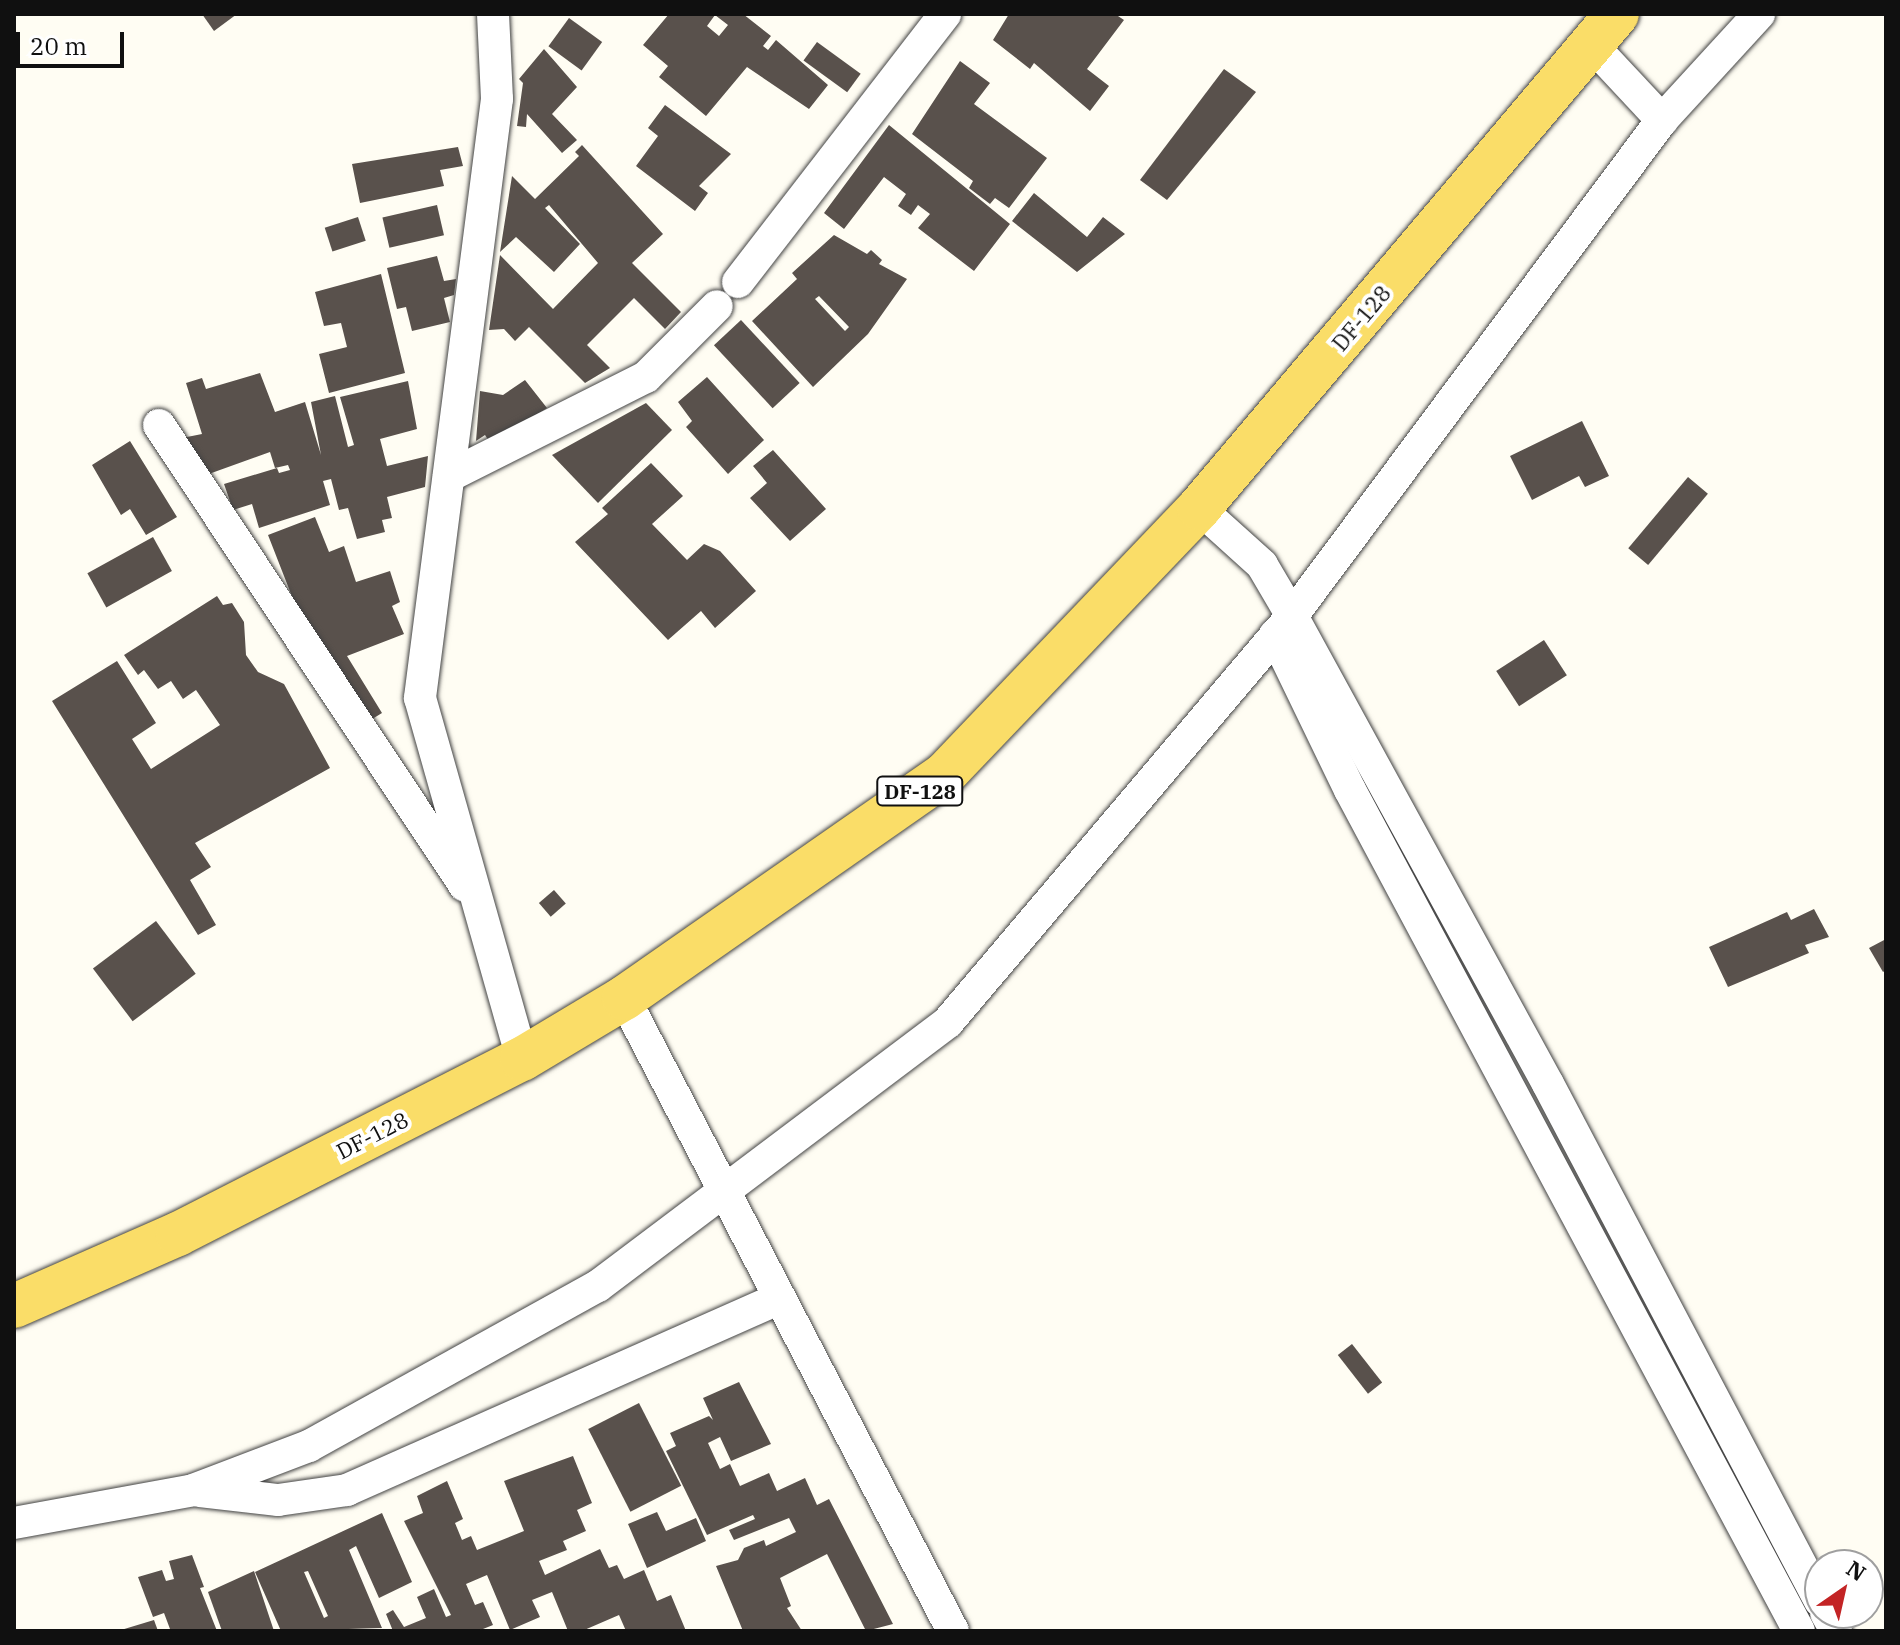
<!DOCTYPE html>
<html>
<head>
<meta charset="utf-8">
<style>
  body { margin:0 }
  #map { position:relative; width:1900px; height:1645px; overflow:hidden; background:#fffdf3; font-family:"IBM Plex Serif",serif }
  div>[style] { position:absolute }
  .building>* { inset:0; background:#59514c; transform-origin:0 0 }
  .roads { filter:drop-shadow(0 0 2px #434343) drop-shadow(0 0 2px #434343) }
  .street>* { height:32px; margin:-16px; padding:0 16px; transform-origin:16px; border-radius:16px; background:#fff }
  .primary>* { height:44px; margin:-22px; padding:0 22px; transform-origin:22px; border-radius:22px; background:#fadd68 }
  span { translate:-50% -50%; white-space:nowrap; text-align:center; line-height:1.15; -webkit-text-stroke:8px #fff; paint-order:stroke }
  .shield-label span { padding:2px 6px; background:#fff; border:2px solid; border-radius:6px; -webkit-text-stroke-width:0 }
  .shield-label { font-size:20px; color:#101010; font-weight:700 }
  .street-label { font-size:22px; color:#101010 }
  .frame { position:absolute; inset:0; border:16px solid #101010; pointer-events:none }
  .north { position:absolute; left:1804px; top:1549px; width:80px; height:80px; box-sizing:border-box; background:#fff; border:2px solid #9f9f9f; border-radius:50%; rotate:34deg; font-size:22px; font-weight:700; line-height:32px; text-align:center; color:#101010 }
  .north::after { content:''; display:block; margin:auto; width:28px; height:36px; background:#c32425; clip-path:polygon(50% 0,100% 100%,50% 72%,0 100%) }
  .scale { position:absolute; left:16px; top:32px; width:108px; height:36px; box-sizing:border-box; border:4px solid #101010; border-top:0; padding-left:10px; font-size:24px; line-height:28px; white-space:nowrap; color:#101010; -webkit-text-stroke:6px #fff; paint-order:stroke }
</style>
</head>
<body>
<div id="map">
  <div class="building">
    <div style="clip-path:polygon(202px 14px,237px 14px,214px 31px)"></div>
    <div style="clip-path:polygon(evenodd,669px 14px,743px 14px,771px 36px,763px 46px,768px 50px,776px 40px,828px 85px,809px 109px,747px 67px,706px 116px,659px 77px,668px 66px,643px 45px,669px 14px,715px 15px,728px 25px,719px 36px,707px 26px,715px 15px)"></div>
    <div style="clip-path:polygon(1009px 14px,1115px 14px,1124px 20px,1087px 69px,1109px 86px,1090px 111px,1034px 63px,1030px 69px,993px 40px)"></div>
    <div style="left:569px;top:18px;width:41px;height:35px;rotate:36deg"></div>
    <div style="left:817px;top:42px;width:54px;height:23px;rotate:36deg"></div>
    <div style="clip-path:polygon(544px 49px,577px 87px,552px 114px,577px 140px,562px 153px,527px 114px,526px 127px,517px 126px,523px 83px,519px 79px)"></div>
    <div style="clip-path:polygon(960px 61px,990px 83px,974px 104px,1047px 158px,1009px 208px,995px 198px,990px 204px,969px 188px,973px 181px,912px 134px)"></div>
    <div style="clip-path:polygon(1224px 69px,1256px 92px,1167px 200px,1140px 180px)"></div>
    <div style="clip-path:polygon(665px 105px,731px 154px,699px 186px,708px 193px,695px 211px,636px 166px,658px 136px,648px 128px)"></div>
    <div style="clip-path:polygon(889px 125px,1010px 224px,974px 271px,918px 228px,930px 214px,918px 205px,911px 215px,898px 206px,906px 194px,884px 177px,844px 229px,824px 213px)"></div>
    <div style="clip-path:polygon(582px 145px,663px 234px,632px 263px,681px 312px,665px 329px,634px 298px,587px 345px,610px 368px,585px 383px,529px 327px,515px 341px,504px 329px,489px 330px,500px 255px,553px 309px,598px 263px,549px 205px,545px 208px,580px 244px,554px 272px,516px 237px,500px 252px,512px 176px,535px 199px,579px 156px,575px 152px)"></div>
    <div style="clip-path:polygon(458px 147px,463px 166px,440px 170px,444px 186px,360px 203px,352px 164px)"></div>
    <div style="clip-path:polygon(1034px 193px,1087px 237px,1103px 217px,1125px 234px,1077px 272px,1012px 221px)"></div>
    <div style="left:437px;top:205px;width:31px;height:56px;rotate:77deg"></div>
    <div style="left:358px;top:217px;width:25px;height:35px;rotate:72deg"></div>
    <div style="clip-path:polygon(evenodd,834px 235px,867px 254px,871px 250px,882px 260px,879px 264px,907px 279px,868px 334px,813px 387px,752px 321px,797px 279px,792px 273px,834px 235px,819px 296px,849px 327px,845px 331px,815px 299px,819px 296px)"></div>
    <div style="clip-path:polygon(437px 256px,444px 281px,456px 279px,454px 295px,444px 298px,450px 322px,412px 331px,406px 307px,397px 309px,387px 268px)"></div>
    <div style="clip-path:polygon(381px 274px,405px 373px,329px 393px,319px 354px,347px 347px,341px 323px,324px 326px,315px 292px)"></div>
    <div style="left:741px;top:320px;width:86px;height:37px;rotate:47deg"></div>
    <div style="clip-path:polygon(260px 373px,275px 412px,305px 402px,321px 455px,311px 402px,335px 396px,348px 447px,354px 445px,340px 397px,408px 381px,417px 429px,380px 439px,387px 466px,428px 456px,425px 487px,387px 497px,392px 518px,382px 520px,385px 532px,357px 539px,348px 508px,339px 510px,331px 479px,323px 481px,330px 505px,259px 528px,252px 504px,233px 510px,224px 484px,277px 468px,279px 473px,290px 470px,288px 465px,275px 468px,270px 452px,206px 475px,177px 439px,202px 434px,186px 383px,202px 378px,206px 389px)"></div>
    <div style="clip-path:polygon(707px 377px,764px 440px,728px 474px,686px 427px,692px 421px,678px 402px)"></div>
    <div style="clip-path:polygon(525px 380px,547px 408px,491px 444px,485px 435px,476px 441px,480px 391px,503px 395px)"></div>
    <div style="clip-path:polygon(646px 403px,672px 430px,598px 503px,552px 455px)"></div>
    <div style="clip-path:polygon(1582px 421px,1609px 476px,1585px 487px,1579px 476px,1532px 500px,1510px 456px)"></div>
    <div style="clip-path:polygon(130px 441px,177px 517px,146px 535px,130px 509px,121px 515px,92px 465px)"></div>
    <div style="clip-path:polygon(773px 450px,826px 509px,790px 541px,750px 498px,767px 483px,753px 466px)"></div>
    <div style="clip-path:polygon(651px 463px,683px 496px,652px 524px,687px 560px,704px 544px,720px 551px,756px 591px,715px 628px,701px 611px,668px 640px,575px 542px,608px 514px,602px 508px)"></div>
    <div style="left:1688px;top:477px;width:26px;height:93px;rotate:40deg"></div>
    <div style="clip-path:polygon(315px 517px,329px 552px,344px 546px,356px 582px,390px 571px,400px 602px,392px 606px,404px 634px,347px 656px,382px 713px,346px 735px,268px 535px)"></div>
    <div style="left:153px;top:537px;width:39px;height:75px;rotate:61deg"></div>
    <div style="clip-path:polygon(217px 596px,223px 605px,232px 603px,244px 622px,246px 655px,258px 672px,284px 684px,330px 768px,195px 843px,211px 867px,190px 880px,216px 925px,198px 935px,52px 701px,117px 661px,156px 723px,132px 739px,151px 769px,220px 725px,196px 690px,183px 699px,171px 681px,158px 689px,144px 670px,138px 675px,124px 655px)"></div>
    <div style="left:1544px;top:640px;width:42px;height:57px;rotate:57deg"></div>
    <div style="left:554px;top:890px;width:18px;height:20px;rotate:49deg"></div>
    <div style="clip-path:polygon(1814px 909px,1829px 937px,1805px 945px,1809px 953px,1728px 987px,1709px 947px,1787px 912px,1791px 920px)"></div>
    <div style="left:156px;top:921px;width:66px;height:79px;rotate:53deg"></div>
    <div style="clip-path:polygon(1886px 939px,1886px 970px,1883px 972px,1869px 948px)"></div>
    <div style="left:1352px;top:1344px;width:49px;height:18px;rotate:52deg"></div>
    <div style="clip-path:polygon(739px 1382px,771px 1444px,731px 1461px,720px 1437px,708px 1443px,720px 1469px,730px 1464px,740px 1486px,769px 1473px,777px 1491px,805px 1478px,817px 1505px,829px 1499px,893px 1624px,866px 1631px,827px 1554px,780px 1578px,791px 1606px,787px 1608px,802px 1631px,743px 1631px,716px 1566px,738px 1560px,744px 1548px,764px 1540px,766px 1546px,796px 1532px,789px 1518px,734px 1540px,729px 1530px,755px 1519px,753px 1515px,707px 1535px,666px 1451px,676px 1446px,670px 1433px,709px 1416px,713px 1420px,703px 1398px)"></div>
    <div style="left:639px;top:1403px;width:93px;height:57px;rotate:63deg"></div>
    <div style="clip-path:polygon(573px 1456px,592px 1503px,577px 1510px,586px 1531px,563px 1541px,567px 1550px,539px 1561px,545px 1575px,600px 1549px,609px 1568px,617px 1565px,624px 1579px,644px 1570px,657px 1601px,671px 1595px,686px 1631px,626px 1631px,619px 1615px,582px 1631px,568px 1631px,552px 1592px,532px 1600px,540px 1617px,510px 1630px,487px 1575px,466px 1584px,475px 1605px,483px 1602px,493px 1625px,478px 1631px,393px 1631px,386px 1614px,393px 1610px,404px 1627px,426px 1618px,417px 1597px,434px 1589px,446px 1617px,451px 1615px,404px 1521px,423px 1513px,417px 1496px,447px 1481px,463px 1519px,455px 1523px,462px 1540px,471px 1536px,477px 1550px,524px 1531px,504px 1481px)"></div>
    <div style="clip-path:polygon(657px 1512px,666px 1531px,696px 1518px,706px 1541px,647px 1568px,628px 1524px)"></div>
    <div style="clip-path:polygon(evenodd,382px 1513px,412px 1582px,379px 1598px,356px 1546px,349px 1550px,382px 1628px,281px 1631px,255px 1572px,382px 1513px,308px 1571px,328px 1616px,324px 1618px,304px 1572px,308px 1571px)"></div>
    <div style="clip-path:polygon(192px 1555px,204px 1587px,200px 1588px,217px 1631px,177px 1631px,170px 1629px,164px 1613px,153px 1617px,138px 1577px,162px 1570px,166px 1581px,174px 1579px,169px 1561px)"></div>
    <div style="clip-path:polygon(254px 1571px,274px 1631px,222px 1631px,208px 1592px)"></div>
    <div style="clip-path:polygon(154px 1620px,158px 1631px,121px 1631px,121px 1630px)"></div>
  </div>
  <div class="roads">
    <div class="street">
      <div style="left:493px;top:14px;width:85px;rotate:87.3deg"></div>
      <div style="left:497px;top:99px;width:604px;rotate:97.33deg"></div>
      <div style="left:420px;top:698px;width:375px;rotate:74.2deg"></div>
      <div style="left:1592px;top:45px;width:103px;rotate:47deg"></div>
      <div style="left:738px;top:282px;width:339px;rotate:-52.3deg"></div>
      <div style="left:159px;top:425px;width:553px;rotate:56.42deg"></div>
      <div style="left:449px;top:476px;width:220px;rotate:-26.7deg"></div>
      <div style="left:646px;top:377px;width:100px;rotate:-45deg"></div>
      <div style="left:1199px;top:508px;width:85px;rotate:42.1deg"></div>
      <div style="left:1262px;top:565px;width:59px;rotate:59.5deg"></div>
      <div style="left:1292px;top:616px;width:533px;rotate:61.32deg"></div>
      <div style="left:1548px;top:1084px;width:584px;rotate:62.25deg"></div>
      <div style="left:1275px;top:635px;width:172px;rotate:64.2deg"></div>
      <div style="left:1350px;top:790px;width:953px;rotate:61.9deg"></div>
      <div style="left:624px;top:998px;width:713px;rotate:62.54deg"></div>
      <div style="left:200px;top:1491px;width:79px;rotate:6.6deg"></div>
      <div style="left:278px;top:1500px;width:70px;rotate:-8.2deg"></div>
      <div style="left:347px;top:1490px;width:471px;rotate:-23.9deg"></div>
      <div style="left:14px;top:1523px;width:182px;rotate:-10.4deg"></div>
      <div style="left:193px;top:1490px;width:124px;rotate:-20.8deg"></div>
      <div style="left:309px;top:1446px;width:330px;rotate:-29deg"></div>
      <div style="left:598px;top:1286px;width:438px;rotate:-37deg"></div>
      <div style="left:948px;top:1022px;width:532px;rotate:-49.73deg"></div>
      <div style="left:1292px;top:616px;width:619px;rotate:-53.28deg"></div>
      <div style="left:1662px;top:120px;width:144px;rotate:-47.5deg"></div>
      <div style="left:1826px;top:1613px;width:21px;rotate:61deg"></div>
    </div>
    <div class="primary">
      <div style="left:14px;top:1306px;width:179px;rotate:-23.7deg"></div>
      <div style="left:178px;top:1234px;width:386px;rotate:-27deg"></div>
      <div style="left:522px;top:1059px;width:119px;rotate:-30.9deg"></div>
      <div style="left:624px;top:998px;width:390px;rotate:-34.9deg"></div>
      <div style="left:944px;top:775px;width:369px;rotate:-46.3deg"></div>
      <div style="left:1199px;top:508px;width:647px;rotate:-49.76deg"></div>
    </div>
  </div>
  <div class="shield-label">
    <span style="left:920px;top:791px">DF-128</span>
  </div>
  <div class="street-label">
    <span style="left:1361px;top:318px;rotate:-50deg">DF-128</span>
    <span style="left:372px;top:1135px;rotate:-27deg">DF-128</span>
  </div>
  <div class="frame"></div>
  <div class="north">N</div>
  <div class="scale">20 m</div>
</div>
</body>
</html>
